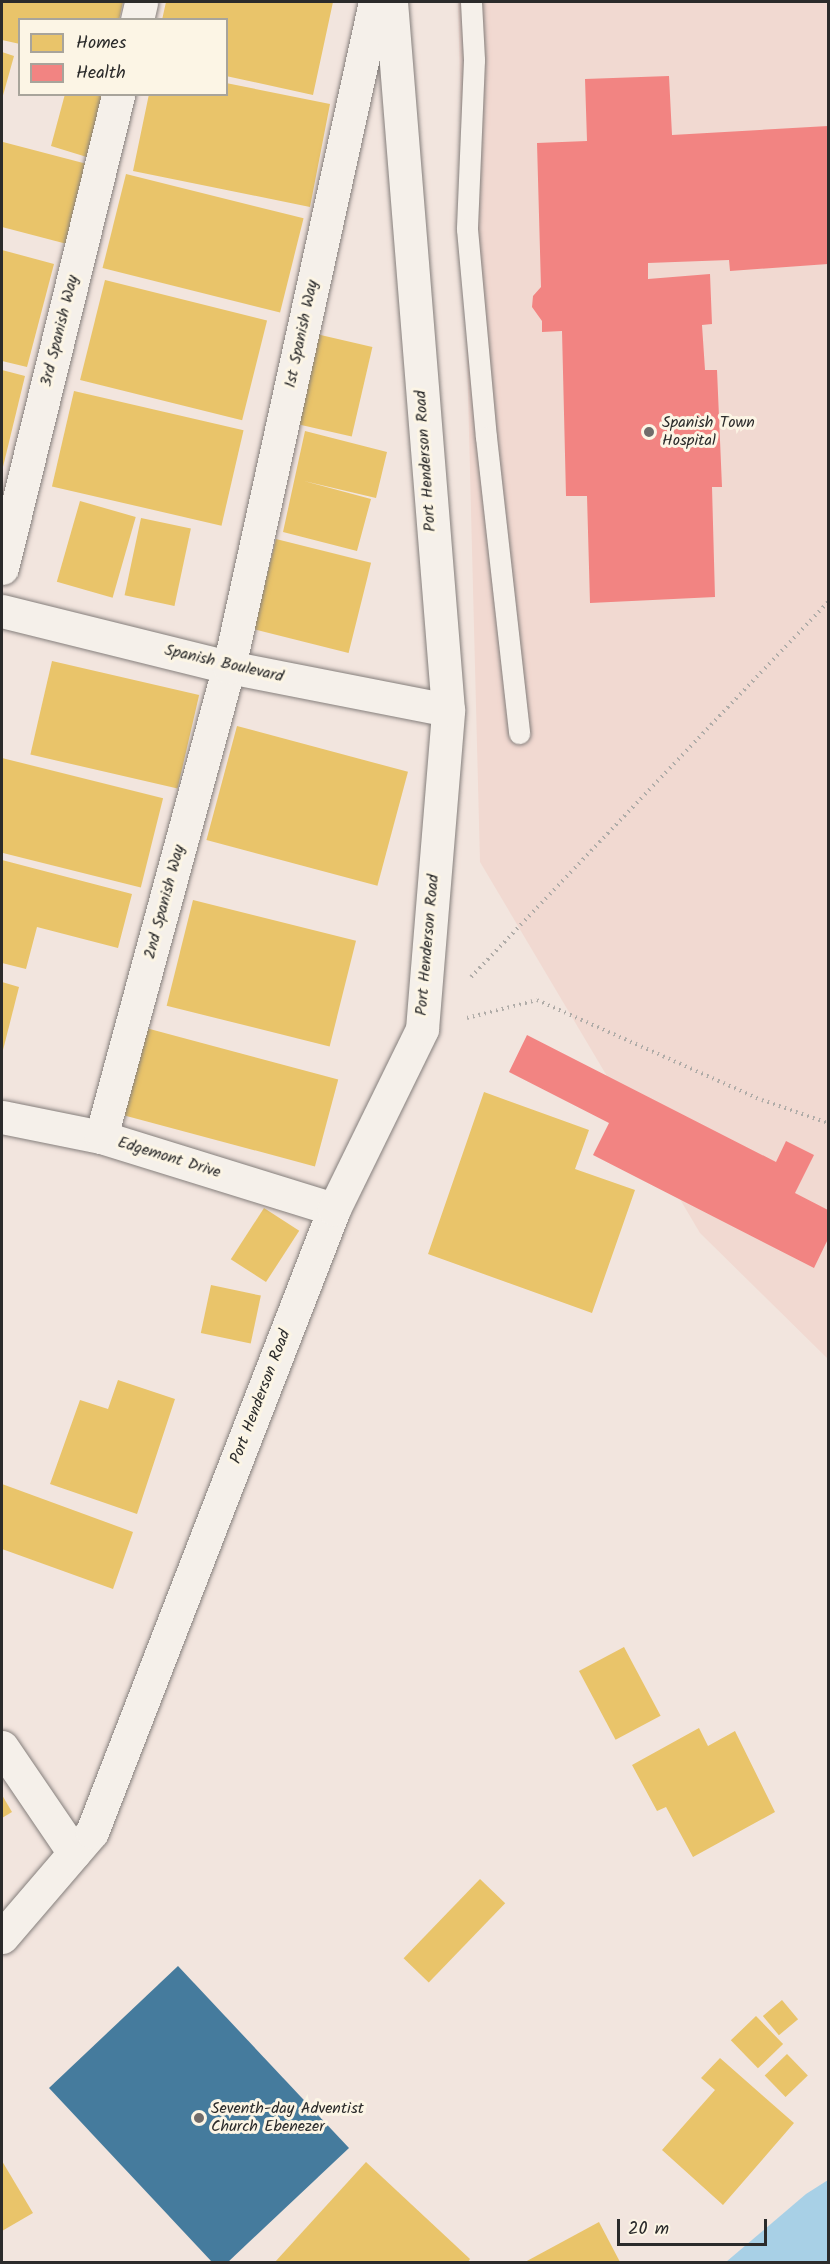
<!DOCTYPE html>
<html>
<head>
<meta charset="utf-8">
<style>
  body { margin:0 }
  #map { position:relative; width:830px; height:2264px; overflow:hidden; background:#f2e5de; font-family:Kalam,sans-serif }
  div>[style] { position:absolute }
  .built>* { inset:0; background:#f1d9d1 }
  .water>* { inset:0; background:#a8d0e6 }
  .homes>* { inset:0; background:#e9c46a; transform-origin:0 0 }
  .health>* { inset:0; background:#f28482 }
  .public>* { inset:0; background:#457b9d }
  .path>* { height:4px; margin-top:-2px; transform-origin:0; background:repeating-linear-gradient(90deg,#b0aca8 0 1.5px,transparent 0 6px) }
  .roads { filter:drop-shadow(0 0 2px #857f7c) drop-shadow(0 0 2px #857f7c) }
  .service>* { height:21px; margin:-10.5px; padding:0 10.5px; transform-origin:10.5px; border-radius:10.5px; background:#f5f0ea }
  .minor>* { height:33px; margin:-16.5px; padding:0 16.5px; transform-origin:16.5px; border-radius:16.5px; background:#f5f0ea }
  .tertiary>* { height:33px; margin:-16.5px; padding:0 16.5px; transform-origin:16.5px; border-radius:16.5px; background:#f5f0ea }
  .dots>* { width:16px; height:16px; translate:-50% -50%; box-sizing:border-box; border:3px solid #fcf5e5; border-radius:50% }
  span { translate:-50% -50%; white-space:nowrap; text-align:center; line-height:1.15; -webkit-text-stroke:6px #fcf5e5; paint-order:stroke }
  .street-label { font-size:16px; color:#2b2b2b }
  .poi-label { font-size:16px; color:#2b2b2b }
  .left { translate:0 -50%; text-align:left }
  .frame { position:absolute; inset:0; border:3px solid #2b2b2b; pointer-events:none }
  .legend { position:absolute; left:18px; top:18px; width:210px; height:78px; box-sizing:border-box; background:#fcf5e5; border:2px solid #a8a49b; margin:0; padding:8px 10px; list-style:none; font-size:18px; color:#2b2b2b }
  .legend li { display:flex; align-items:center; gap:12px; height:30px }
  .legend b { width:30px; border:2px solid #a8a49b }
  .scale { position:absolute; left:617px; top:2219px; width:150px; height:27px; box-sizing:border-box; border:3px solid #2b2b2b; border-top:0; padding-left:8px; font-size:18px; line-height:21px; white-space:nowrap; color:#2b2b2b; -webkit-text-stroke:4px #fcf5e5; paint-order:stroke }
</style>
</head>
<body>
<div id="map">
  <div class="built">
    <div style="clip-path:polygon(458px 2px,828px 2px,828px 1359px,700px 1233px,480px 862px)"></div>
  </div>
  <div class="water">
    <div style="clip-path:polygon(828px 2180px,828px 2262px,726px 2262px,806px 2194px)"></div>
  </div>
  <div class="homes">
    <div style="clip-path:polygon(2px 2px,123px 2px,119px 20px,20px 20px,20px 44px,2px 40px)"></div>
    <div style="clip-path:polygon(166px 2px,333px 2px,313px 95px,226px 76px,226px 20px,162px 20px)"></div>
    <div style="clip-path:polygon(2px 52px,14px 56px,2px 99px)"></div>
    <div style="clip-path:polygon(226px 83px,330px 104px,310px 207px,133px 171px,149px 94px,226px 94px)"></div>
    <div style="clip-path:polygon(65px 94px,109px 94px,90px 158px,51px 146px)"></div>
    <div style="clip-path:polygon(3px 142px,87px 164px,67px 244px,2px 227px)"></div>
    <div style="left:126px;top:174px;width:183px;height:97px;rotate:14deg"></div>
    <div style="clip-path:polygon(2px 250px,54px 264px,27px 367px,2px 361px)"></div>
    <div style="left:105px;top:280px;width:167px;height:103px;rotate:14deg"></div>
    <div style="left:312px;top:333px;width:62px;height:92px;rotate:13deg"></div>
    <div style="clip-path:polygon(2px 370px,25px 376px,2px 471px)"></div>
    <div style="left:74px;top:391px;width:174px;height:98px;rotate:13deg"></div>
    <div style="clip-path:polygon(305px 431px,387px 452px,376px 498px,304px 481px,371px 499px,357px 551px,283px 532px)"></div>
    <div style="left:80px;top:501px;width:58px;height:84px;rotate:16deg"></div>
    <div style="left:141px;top:518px;width:51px;height:79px;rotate:12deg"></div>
    <div style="left:276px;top:539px;width:98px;height:93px;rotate:14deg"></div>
    <div style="left:52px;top:661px;width:151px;height:96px;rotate:13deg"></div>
    <div style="left:237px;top:726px;width:177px;height:118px;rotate:15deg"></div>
    <div style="left:2px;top:758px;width:166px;height:92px;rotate:14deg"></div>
    <div style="clip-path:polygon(2px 860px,132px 894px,118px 948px,37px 927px,26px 969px,2px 963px)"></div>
    <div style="left:193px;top:900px;width:168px;height:109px;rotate:14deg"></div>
    <div style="clip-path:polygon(2px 982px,19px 987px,2px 1054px)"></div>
    <div style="left:146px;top:1028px;width:199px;height:90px;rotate:15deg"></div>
    <div style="clip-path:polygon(484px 1092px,589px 1130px,575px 1169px,635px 1190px,592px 1313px,428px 1254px)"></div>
    <div style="left:264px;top:1208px;width:42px;height:61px;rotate:33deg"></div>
    <div style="left:211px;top:1285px;width:51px;height:49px;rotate:12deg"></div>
    <div style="clip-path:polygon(118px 1380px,175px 1399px,137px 1514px,50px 1484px,80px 1400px,108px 1409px)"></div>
    <div style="clip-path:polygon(2px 1484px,133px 1532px,113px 1589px,2px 1549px)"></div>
    <div style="left:624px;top:1647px;width:78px;height:51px;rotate:62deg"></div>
    <div style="clip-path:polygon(699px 1728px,708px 1746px,735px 1731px,775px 1812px,693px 1857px,666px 1807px,657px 1811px,632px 1765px)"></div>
    <div style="clip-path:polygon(2px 1795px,12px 1812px,2px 1818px)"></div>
    <div style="left:480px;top:1879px;width:35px;height:110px;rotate:44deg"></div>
    <div style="left:782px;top:2000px;width:25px;height:25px;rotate:50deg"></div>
    <div style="left:756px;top:2016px;width:39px;height:35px;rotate:46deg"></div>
    <div style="left:787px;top:2054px;width:30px;height:31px;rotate:46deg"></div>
    <div style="clip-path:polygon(720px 2058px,794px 2123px,723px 2205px,662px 2150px,715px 2090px,701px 2078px)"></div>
    <div style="clip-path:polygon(2px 2161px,33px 2213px,2px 2231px)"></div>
    <div style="clip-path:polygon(366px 2162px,470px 2259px,468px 2262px,275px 2262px)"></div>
    <div style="clip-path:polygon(599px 2222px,620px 2262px,525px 2262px)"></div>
  </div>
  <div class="health">
    <div style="clip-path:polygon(669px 76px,672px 135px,828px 126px,828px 264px,730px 271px,729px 260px,648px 263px,648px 279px,710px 274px,712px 324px,702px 325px,705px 370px,717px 370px,722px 487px,712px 487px,715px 597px,590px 603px,587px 496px,566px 496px,562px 331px,542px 332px,542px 321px,532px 307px,533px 296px,541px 287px,537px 143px,587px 141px,585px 79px)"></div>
    <div style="clip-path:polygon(527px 1035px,776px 1162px,786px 1141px,814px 1155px,795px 1193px,828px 1210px,828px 1239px,814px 1268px,593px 1155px,609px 1123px,509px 1072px)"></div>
  </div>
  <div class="public">
    <div style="clip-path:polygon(178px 1966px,349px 2148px,228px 2262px,212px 2262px,49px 2088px)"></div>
  </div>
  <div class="path">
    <div style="left:471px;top:977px;width:518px;rotate:-46.41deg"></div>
    <div style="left:467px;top:1018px;width:72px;rotate:-14.4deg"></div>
    <div style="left:537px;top:1000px;width:246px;rotate:24deg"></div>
    <div style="left:762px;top:1100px;width:70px;rotate:19.2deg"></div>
  </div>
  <div class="roads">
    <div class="service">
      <div style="left:471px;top:2px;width:58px;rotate:87deg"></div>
      <div style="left:474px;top:60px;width:169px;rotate:92.4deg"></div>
      <div style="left:467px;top:229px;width:209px;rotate:84.8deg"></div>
      <div style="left:486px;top:437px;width:298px;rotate:83.6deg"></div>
    </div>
    <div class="minor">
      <div style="left:137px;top:20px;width:18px;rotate:-77deg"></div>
      <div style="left:2px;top:568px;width:488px;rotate:-76.2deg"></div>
      <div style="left:2px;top:611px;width:234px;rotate:13.9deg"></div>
      <div style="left:229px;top:667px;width:223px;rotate:11.1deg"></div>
      <div style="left:2px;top:1117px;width:101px;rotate:11.4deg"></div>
      <div style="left:101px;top:1137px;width:244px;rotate:17.2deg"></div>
      <div style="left:101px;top:1137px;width:487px;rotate:-74.8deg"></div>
      <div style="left:229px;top:667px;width:681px;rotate:-77.62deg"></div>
      <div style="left:2px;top:1747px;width:128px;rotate:55.8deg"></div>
    </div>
    <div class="tertiary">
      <div style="left:2px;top:1937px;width:138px;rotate:-49.4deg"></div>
      <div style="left:92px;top:1832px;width:668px;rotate:-68.77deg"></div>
      <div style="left:334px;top:1209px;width:200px;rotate:-63.9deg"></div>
      <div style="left:422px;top:1029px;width:320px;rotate:-85.3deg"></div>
      <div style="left:448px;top:710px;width:710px;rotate:-94.6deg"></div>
    </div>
  </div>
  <div class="dots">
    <div style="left:649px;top:432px;background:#716c6a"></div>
    <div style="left:199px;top:2118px;background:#716c6a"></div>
  </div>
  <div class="street-label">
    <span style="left:60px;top:331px;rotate:-76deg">3rd Spanish Way</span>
    <span style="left:302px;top:334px;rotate:-78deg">1st Spanish Way</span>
    <span style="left:426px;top:461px;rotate:-94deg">Port Henderson Road</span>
    <span style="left:224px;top:664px;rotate:13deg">Spanish Boulevard</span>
    <span style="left:165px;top:902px;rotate:-75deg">2nd Spanish Way</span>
    <span style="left:428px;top:945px;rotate:-85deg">Port Henderson Road</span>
    <span style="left:169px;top:1158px;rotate:17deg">Edgemont Drive</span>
    <span style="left:261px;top:1397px;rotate:-69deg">Port Henderson Road</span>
  </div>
  <div class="poi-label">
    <span class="left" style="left:662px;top:432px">Spanish Town<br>Hospital</span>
    <span class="left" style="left:211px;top:2118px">Seventh-day Adventist<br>Church Ebenezer</span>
  </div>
  <div class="frame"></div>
  <ul class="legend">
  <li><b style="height:16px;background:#e9c46a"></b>Homes</li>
  <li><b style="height:16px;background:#f28482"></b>Health</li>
  </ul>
  <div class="scale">20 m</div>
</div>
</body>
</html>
